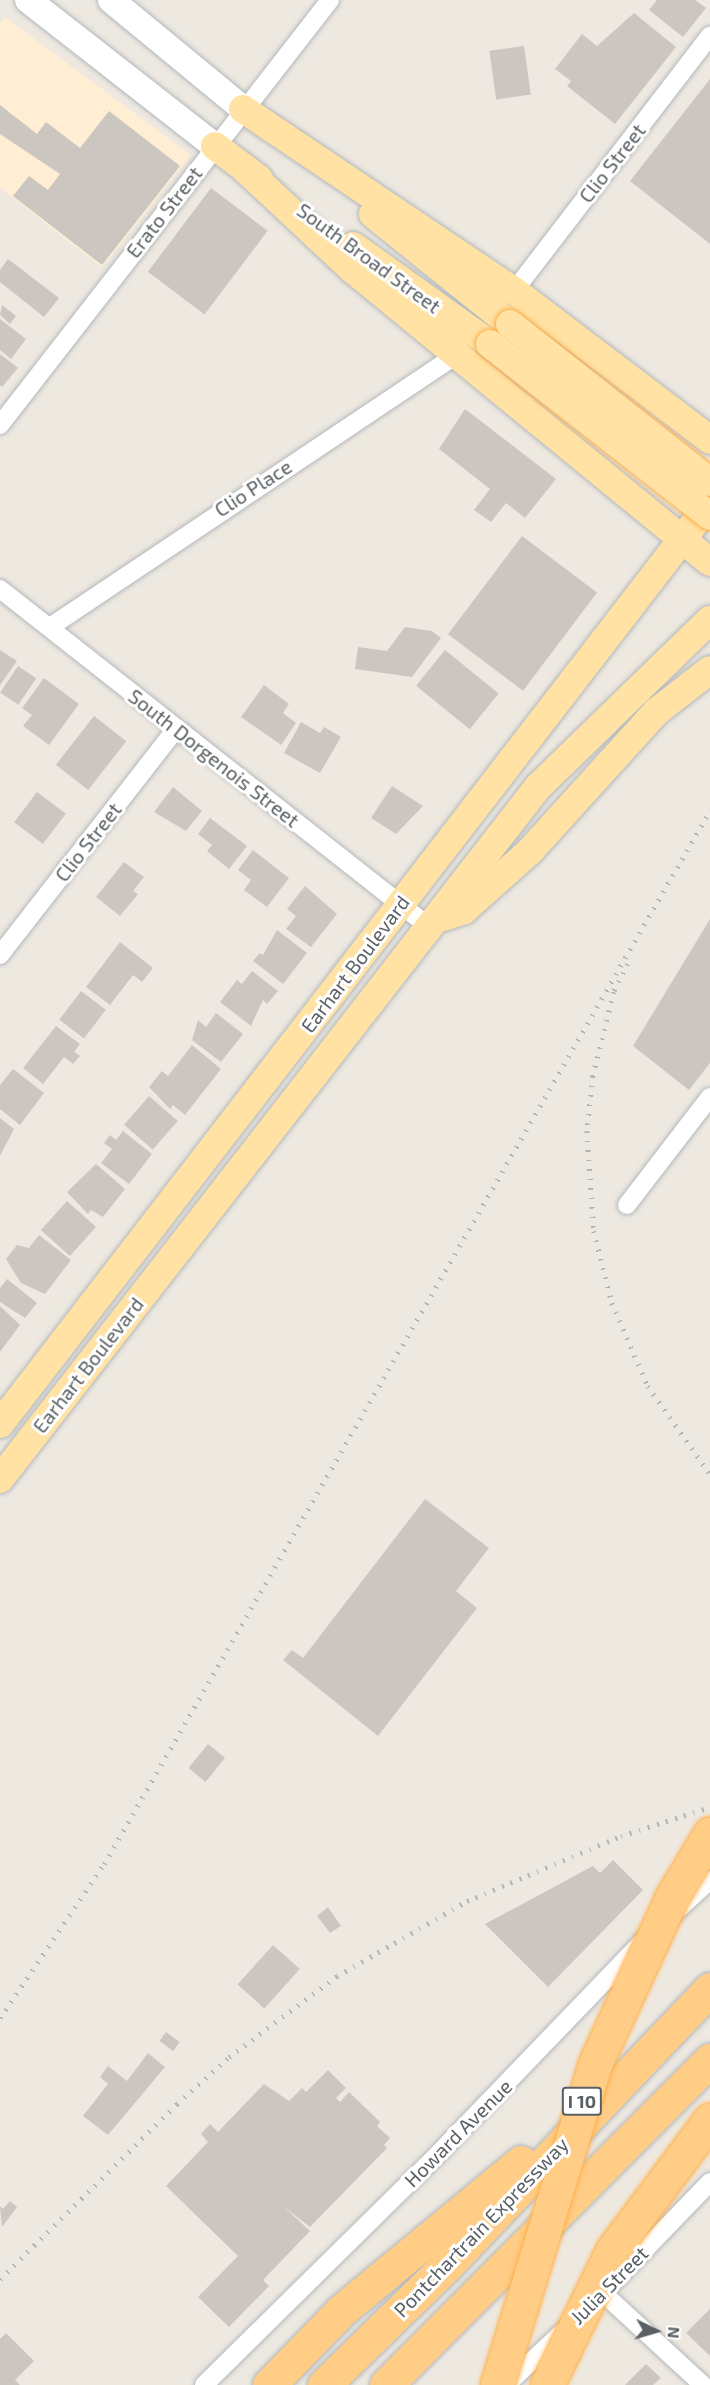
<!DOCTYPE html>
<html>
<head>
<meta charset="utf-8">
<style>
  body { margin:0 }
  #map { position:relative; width:710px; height:2385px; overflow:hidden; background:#eee9e0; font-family:"Exo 2",sans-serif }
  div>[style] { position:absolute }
  .commercial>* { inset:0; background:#ffeed4 }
  .building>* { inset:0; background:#cbc6bf; transform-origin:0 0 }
  .roads { filter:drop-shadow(0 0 2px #b3b8bd) drop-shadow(0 0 2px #b3b8bd) }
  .street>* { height:18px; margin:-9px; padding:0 9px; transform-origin:9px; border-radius:9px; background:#fff }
  .secondary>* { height:26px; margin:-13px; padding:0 13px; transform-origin:13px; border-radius:13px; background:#fff }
  .primary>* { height:28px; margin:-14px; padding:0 14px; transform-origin:14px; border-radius:14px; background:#ffe2a4 }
  .highway>* { height:33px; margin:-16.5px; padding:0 16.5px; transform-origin:16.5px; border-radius:16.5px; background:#ffcd86 }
  .rail>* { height:4.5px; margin-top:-2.25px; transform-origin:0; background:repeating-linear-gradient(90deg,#b1b2b3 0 1.5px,transparent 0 9.5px) }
  .bridges { filter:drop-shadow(0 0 2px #feaf49) drop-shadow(0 0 2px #feaf49) }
  .primary-bridge>* { height:28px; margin:-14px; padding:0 14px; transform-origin:14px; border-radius:14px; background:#ffe2a4 }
  .highway-bridge>* { height:33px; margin:-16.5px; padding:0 16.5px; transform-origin:16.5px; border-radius:16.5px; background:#ffcd86 }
  span { translate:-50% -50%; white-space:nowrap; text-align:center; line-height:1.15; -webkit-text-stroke:6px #fff; paint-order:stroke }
  .shield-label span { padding:2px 4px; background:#fff; border:2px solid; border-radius:4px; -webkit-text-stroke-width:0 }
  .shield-label { font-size:18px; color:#595f63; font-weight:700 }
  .street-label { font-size:20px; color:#595f63 }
  .north { position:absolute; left:626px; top:2301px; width:60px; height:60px; -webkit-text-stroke:4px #fff; paint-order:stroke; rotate:95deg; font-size:16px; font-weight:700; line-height:24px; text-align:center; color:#595f63 }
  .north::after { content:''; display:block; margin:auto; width:21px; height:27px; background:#595f63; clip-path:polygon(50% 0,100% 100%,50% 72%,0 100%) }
</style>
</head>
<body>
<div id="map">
  <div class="commercial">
    <div style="clip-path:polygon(5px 17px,191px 155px,102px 267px,0 188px,0 23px)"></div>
  </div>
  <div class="building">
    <div style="clip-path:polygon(657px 0,695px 0,706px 8px,683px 37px,649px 10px)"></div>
    <div style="clip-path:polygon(634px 13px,676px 47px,615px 124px,567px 86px,571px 81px,555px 69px,582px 34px,597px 46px)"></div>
    <div style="left:524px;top:46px;width:49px;height:35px;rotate:82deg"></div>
    <div style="clip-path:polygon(710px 79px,710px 244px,630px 181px)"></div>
    <div style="clip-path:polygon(0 105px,37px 134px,46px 122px,80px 148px,109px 111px,180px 166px,102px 265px,13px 196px,29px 176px,48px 190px,60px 174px,0 134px)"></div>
    <div style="left:211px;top:188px;width:71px;height:105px;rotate:37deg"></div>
    <div style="clip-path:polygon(8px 259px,59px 298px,44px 317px,0 282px,0 270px)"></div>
    <div style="clip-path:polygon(2px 305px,16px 316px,10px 324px,0 315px)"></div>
    <div style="clip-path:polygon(0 319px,26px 339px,11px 359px,0 350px)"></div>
    <div style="clip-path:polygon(0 354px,18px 368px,2px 387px,0 385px)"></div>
    <div style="clip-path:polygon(465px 409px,556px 479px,525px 518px,506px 503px,491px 522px,474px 510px,490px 489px,439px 449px)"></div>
    <div style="left:522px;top:536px;width:94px;height:123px;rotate:37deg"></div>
    <div style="clip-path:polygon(405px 627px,432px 631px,441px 638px,412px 677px,355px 669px,358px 647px,387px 651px)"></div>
    <div style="clip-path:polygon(0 650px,17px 661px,0 685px)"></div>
    <div style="left:445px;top:650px;width:69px;height:46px;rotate:39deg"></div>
    <div style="left:18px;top:666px;width:22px;height:32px;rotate:34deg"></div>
    <div style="clip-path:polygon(44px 678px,79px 704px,49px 745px,23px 726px,32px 715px,22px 708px)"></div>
    <div style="clip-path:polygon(264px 685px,289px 704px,283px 713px,296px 723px,281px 745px,241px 717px)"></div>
    <div style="left:94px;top:716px;width:41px;height:62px;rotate:38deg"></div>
    <div style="clip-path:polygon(301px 722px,320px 733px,324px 727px,341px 737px,320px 773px,284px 753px)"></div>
    <div style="clip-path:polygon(392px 786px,423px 806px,396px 834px,371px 818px)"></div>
    <div style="clip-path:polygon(173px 787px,202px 811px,186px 831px,154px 812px)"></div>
    <div style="left:37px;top:792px;width:36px;height:38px;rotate:37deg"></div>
    <div style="clip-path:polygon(210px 818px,247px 846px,229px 869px,207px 851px,212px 845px,198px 834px)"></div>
    <div style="clip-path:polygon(253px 850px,289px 878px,267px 907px,244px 890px,251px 880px,238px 870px)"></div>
    <div style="clip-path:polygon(124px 862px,144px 877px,133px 891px,138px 894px,120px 916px,96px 897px)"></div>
    <div style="clip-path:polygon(305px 886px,337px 914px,311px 947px,286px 929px,296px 916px,287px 909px)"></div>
    <div style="clip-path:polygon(710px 919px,710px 1063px,689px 1090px,633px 1046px)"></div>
    <div style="clip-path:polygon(277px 930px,307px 953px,283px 984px,253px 961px,260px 953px,263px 955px)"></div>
    <div style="clip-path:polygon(120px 942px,153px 968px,142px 982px,133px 975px,110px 1005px,86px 987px)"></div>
    <div style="clip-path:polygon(252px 971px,278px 991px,267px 1004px,263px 1000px,251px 1026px,220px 1002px,237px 980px,242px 984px)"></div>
    <div style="left:81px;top:991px;width:31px;height:36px;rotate:37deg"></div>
    <div style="clip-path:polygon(216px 1013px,243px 1034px,221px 1062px,192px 1040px,198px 1020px,206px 1027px)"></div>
    <div style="clip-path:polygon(56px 1026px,80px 1044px,74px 1052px,80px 1056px,73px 1064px,64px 1057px,43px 1084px,23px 1068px)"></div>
    <div style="clip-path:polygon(192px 1045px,221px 1069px,185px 1115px,173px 1105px,170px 1109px,149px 1087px,162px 1071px,168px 1076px)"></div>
    <div style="clip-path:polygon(13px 1069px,44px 1093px,20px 1125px,0 1109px,0 1085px)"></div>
    <div style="left:149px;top:1096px;width:38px;height:38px;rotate:41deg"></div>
    <div style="clip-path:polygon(0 1118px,14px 1129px,0 1156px)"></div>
    <div style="clip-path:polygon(123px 1131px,152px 1154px,129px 1184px,101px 1163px,112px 1149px,104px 1143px,110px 1135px,116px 1140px)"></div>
    <div style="clip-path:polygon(96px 1164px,125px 1189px,103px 1217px,91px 1210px,88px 1214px,67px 1192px)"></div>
    <div style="left:67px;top:1201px;width:39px;height:39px;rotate:42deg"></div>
    <div style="clip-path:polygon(39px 1235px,71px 1260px,45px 1294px,21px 1283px,6px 1259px,17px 1245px,29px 1248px)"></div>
    <div style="clip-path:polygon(7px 1279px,37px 1303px,25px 1318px,0 1302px,0 1288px)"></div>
    <div style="clip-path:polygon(0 1306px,20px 1325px,0 1352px)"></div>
    <div style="clip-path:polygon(425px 1499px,489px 1548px,456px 1591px,477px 1608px,378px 1736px,283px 1660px,292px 1650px,303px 1658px)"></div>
    <div style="left:208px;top:1744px;width:22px;height:31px;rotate:39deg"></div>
    <div style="clip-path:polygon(613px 1860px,643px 1890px,548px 1987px,485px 1924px,593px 1866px,600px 1873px)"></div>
    <div style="clip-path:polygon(328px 1907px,341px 1926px,330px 1933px,317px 1916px)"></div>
    <div style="left:273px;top:1945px;width:36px;height:53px;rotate:42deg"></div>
    <div style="left:166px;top:2032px;width:17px;height:11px;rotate:36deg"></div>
    <div style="clip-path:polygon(148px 2053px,165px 2067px,108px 2135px,83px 2116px,108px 2084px,100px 2077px,108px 2066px,127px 2081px)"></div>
    <div style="clip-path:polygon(328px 2070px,346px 2088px,336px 2098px,340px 2102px,349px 2092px,380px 2122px,377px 2126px,390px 2138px,384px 2145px,387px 2148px,310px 2227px,283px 2206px,310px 2231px,263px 2280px,269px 2286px,229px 2327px,198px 2297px,238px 2256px,166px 2186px,208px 2142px,201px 2134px,210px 2124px,218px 2132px,264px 2084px,289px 2101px,302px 2088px,306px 2092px)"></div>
    <div style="clip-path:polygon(10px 2201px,17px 2207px,2px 2227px,0 2206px,3px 2209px)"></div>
    <div style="clip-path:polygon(710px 2309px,710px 2356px,686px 2333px)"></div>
    <div style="clip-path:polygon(6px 2333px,34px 2361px,15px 2380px,20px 2385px,0 2385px,0 2339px)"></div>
    <div style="clip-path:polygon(646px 2364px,661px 2378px,653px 2385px,625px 2385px)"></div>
  </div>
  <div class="roads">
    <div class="street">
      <div style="left:514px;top:291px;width:322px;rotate:-52.5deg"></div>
      <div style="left:0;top:425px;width:538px;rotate:-52.17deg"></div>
      <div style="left:0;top:589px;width:545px;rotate:38.22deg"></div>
      <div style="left:50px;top:627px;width:492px;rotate:-33.8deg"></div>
      <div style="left:0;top:955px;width:286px;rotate:-52.1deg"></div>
      <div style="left:627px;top:1205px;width:136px;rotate:-52.5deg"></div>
      <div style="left:674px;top:1913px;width:49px;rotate:-42.5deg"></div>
      <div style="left:603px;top:2293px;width:136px;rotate:42.6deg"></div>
      <div style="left:601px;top:2295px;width:157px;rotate:-46deg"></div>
      <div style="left:204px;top:2385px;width:332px;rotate:-44.6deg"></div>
      <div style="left:440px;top:2152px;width:294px;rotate:-46.1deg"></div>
      <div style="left:506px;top:2385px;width:82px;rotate:-43deg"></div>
    </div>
    <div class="secondary">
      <div style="left:28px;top:0;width:237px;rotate:38deg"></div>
      <div style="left:111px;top:0;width:171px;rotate:39.5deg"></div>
    </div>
    <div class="primary">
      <div style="left:243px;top:109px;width:326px;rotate:33.9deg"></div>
      <div style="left:514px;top:291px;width:246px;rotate:37.2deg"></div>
      <div style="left:215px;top:146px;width:55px;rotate:36.9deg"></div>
      <div style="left:243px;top:167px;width:149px;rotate:43.1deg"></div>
      <div style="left:352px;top:269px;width:463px;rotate:39.3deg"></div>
      <div style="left:373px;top:214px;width:176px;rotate:38.8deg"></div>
      <div style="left:353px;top:246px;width:168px;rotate:35.6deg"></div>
      <div style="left:443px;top:917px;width:22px;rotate:-18deg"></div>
      <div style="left:464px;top:910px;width:89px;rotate:-41.8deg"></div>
      <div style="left:530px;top:851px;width:188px;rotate:-47.8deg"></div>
      <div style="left:656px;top:712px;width:68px;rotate:-37.9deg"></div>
      <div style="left:0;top:1424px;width:1163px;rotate:-52.37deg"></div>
      <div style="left:0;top:1479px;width:877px;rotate:-52.14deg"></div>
      <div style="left:538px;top:787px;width:240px;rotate:-44.2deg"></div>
    </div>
    <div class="highway">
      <div style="left:269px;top:2385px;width:105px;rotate:-45.8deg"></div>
      <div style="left:342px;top:2310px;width:232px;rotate:-39.6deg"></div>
      <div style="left:324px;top:2385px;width:172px;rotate:-44.3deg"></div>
      <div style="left:447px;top:2265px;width:381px;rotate:-46.4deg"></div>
      <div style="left:386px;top:2385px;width:459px;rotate:-45.1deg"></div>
    </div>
  </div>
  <div class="rail">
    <div style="left:628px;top:964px;width:31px;rotate:117deg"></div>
    <div style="left:614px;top:992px;width:87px;rotate:104deg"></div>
    <div style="left:593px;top:1076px;width:55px;rotate:96.2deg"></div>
    <div style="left:587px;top:1131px;width:100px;rotate:86deg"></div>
    <div style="left:594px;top:1231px;width:74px;rotate:76deg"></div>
    <div style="left:612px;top:1303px;width:90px;rotate:66.6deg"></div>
    <div style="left:648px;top:1386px;width:108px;rotate:54.8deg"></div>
    <div style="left:0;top:2018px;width:186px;rotate:-56deg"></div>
    <div style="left:104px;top:1864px;width:1216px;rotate:-60.1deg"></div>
    <div style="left:0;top:2279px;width:249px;rotate:-44.7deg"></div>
    <div style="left:177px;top:2104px;width:70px;rotate:-42.1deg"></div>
    <div style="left:229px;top:2057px;width:135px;rotate:-36.9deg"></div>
    <div style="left:337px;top:1976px;width:150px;rotate:-30deg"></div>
    <div style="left:467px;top:1901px;width:167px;rotate:-22.9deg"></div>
    <div style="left:621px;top:1836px;width:94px;rotate:-18deg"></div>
  </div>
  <div class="bridges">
    <div class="primary-bridge">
      <div style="left:510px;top:324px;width:255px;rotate:38.3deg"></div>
      <div style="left:490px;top:344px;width:279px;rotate:38deg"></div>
    </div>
    <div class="highway-bridge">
      <div style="left:497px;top:2385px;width:336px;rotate:-73deg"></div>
      <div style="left:595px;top:2064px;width:184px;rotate:-65.2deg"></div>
      <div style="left:672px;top:1897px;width:74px;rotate:-58.9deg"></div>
      <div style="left:547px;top:2385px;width:149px;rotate:-64.1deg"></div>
      <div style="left:612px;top:2251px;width:164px;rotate:-53.2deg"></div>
    </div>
  </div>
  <div class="shield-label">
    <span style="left:582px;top:2101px">I 10</span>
  </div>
  <div class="street-label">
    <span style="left:612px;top:163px;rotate:-52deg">Clio Street</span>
    <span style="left:164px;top:212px;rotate:-52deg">Erato Street</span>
    <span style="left:369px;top:258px;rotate:36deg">South Broad Street</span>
    <span style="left:253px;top:488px;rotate:-33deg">Clio Place</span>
    <span style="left:214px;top:758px;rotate:38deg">South Dorgenois Street</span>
    <span style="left:88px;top:842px;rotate:-52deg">Clio Street</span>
    <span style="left:355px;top:964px;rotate:-53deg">Earhart Boulevard</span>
    <span style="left:88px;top:1365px;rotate:-52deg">Earhart Boulevard</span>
    <span style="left:458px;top:2133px;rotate:-45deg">Howard Avenue</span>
    <span style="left:481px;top:2227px;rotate:-46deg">Pontchartrain Expressway</span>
    <span style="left:609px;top:2285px;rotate:-45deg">Julia Street</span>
  </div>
  <div class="north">N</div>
</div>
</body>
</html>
